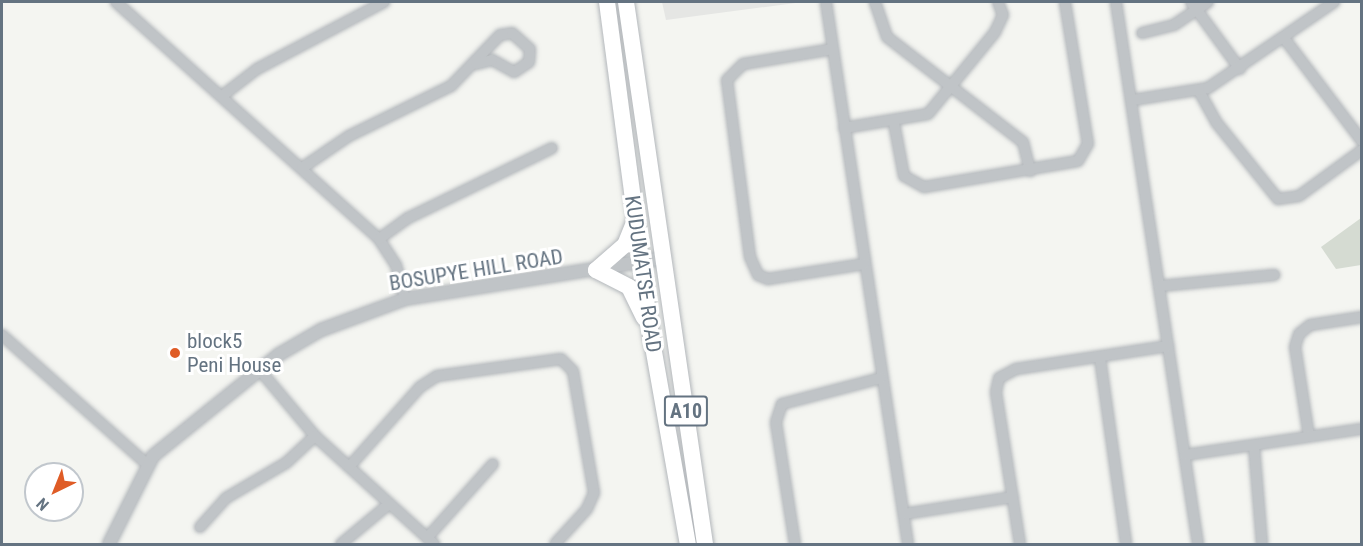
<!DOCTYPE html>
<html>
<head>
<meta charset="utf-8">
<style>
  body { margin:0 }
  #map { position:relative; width:1363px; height:546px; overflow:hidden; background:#f4f5f1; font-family:"Roboto Condensed",sans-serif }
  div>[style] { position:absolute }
  .built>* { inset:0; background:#e5e6e4 }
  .green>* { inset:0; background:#d5dbd2 }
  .roads { filter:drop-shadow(0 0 2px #b3b7bb) drop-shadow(0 0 2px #b3b7bb) }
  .minor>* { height:10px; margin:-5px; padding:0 5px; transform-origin:5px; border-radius:5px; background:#c0c4c7 }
  .tertiary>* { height:12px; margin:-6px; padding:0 6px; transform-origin:6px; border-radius:6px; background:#c0c4c7 }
  .primary>* { height:16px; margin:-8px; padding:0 8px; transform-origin:8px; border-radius:8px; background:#fff }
  .dots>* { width:16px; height:16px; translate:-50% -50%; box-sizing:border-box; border:3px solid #fff; border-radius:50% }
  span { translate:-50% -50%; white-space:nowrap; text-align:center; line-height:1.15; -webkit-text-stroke:6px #fff; paint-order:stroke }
  .shield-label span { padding:2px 4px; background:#fff; border:2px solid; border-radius:4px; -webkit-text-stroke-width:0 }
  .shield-label { font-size:20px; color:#647381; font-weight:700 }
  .street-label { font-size:21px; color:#647381 }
  .poi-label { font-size:21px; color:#647381 }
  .left { translate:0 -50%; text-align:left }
  .frame { position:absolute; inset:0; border:3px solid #647381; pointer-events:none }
  .north { position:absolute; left:24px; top:462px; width:60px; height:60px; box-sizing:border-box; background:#fff; border:2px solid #c1c7cd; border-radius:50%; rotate:223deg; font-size:16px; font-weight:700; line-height:24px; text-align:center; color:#647381 }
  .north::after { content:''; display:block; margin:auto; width:21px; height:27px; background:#df5c26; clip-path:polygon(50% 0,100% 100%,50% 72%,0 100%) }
</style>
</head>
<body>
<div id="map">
  <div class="built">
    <div style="clip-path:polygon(662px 2px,803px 2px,666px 20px)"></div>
  </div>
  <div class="green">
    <div style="clip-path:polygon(1361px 218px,1361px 265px,1336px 269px,1321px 247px)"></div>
  </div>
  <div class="roads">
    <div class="minor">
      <div style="left:116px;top:2px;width:354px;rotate:42deg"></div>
      <div style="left:379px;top:239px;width:31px;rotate:57deg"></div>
      <div style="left:396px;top:265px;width:35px;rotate:75deg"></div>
      <div style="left:826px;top:2px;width:548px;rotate:81.4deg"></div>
      <div style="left:875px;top:2px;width:37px;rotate:71deg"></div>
      <div style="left:887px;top:37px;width:172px;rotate:37.7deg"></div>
      <div style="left:1023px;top:142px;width:30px;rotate:76deg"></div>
      <div style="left:1116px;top:2px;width:548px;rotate:81.4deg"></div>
      <div style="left:1191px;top:2px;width:83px;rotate:53.8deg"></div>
      <div style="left:1142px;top:33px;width:33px;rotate:-14deg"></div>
      <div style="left:1174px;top:25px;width:41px;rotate:-34.1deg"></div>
      <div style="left:1284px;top:38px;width:129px;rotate:52.9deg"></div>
      <div style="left:833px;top:49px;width:91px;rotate:170.5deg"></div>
      <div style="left:743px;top:64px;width:23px;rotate:135deg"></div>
      <div style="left:727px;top:80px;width:178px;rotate:82.6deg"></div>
      <div style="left:750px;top:257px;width:20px;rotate:66deg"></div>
      <div style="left:758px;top:275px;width:11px;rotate:22deg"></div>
      <div style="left:768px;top:279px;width:97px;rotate:-8.9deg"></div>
      <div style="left:1199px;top:91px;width:35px;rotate:61deg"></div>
      <div style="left:1216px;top:122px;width:99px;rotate:51.2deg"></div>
      <div style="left:1278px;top:199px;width:21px;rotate:-8deg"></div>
      <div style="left:1299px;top:196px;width:78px;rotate:-36.1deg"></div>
      <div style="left:222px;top:96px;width:44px;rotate:-37.6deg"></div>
      <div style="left:257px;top:69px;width:144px;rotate:-27.8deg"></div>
      <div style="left:1133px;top:100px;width:76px;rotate:-9.1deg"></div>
      <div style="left:1208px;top:88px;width:153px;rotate:-34.3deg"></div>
      <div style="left:894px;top:123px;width:54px;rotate:79.3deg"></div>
      <div style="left:904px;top:176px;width:23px;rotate:29deg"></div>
      <div style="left:924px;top:187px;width:156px;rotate:-9.6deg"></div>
      <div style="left:1078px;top:161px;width:20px;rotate:-60deg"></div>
      <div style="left:1088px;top:144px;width:144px;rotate:-99.2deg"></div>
      <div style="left:844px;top:128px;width:85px;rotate:-9.5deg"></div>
      <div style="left:928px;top:114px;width:106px;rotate:-50.7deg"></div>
      <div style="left:995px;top:32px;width:19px;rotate:-65deg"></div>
      <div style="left:1003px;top:15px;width:14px;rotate:-111deg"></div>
      <div style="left:302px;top:168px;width:57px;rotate:-34.2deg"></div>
      <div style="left:349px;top:136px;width:114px;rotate:-26.1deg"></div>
      <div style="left:451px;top:86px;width:71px;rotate:-46.1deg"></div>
      <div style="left:500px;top:35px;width:12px;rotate:-9deg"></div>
      <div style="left:512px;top:33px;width:24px;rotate:42deg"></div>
      <div style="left:530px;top:49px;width:13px;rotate:94deg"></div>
      <div style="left:529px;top:62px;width:18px;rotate:146deg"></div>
      <div style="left:514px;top:72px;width:25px;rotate:-151deg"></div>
      <div style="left:492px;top:60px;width:16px;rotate:166deg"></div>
      <div style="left:379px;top:239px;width:36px;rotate:-36deg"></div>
      <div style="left:408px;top:218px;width:160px;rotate:-25.9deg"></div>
      <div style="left:1160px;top:286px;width:115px;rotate:-5.5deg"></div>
      <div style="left:2px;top:335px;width:194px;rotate:41.7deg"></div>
      <div style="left:1100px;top:358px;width:188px;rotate:82deg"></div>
      <div style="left:259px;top:369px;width:87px;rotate:50.1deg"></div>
      <div style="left:315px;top:436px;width:161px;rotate:42.2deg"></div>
      <div style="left:1309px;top:436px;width:90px;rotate:-98.9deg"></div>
      <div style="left:1295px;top:347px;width:14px;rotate:-73deg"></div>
      <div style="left:1299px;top:334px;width:14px;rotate:-39deg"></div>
      <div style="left:1310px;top:325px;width:53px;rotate:-8.7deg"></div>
      <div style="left:1254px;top:446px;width:98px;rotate:85.3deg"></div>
      <div style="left:1185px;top:455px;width:179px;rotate:-8.4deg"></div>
      <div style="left:349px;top:467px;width:107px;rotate:-48.4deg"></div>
      <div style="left:420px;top:387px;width:20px;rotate:-33deg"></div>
      <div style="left:437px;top:376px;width:125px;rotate:-7.8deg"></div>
      <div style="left:561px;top:359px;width:17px;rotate:45deg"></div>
      <div style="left:573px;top:371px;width:124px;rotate:80.2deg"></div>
      <div style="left:594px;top:493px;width:17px;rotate:114deg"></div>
      <div style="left:587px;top:509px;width:47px;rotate:132.4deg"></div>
      <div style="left:904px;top:514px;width:110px;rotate:-8.9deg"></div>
      <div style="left:200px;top:527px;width:39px;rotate:-48deg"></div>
      <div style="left:226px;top:498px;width:69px;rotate:-30.3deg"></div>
      <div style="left:286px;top:463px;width:40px;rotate:-43deg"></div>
      <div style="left:427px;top:538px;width:99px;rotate:-48.3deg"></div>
      <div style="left:341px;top:544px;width:62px;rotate:-39.8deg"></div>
      <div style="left:795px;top:544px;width:123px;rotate:-98.9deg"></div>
      <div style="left:776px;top:422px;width:19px;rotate:-72deg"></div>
      <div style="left:782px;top:404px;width:102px;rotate:-14.7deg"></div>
      <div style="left:1020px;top:544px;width:154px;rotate:-99deg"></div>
      <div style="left:996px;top:392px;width:14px;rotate:-78deg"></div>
      <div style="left:999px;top:378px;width:19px;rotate:-28deg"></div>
      <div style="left:1016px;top:369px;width:154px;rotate:-8.6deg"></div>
    </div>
    <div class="tertiary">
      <div style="left:109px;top:544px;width:98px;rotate:-63.4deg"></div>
      <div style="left:153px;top:456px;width:161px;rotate:-38.9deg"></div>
      <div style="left:278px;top:355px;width:50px;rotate:-30.2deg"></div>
      <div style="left:321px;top:330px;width:90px;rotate:-20.3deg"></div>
      <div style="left:405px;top:299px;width:261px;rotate:-9deg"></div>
    </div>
    <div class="primary">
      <div style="left:607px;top:2px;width:336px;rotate:82.5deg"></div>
      <div style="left:651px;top:335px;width:212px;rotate:80deg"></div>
      <div style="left:626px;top:2px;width:548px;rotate:81.71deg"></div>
      <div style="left:596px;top:270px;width:37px;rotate:27deg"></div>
      <div style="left:629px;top:287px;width:34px;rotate:64deg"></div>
      <div style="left:596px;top:270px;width:38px;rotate:-41deg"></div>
      <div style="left:625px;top:245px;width:24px;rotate:-68deg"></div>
    </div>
  </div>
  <div class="dots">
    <div style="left:175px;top:353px;background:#df5c26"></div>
  </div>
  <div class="shield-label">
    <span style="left:686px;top:411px">A10</span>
  </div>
  <div class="street-label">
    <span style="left:476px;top:270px;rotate:-9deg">BOSUPYE HILL ROAD</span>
    <span style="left:643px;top:274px;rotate:82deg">KUDUMATSE ROAD</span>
  </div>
  <div class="poi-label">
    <span class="left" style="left:187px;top:353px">block5<br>Peni House</span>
  </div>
  <div class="frame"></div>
  <div class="north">N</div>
</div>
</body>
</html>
